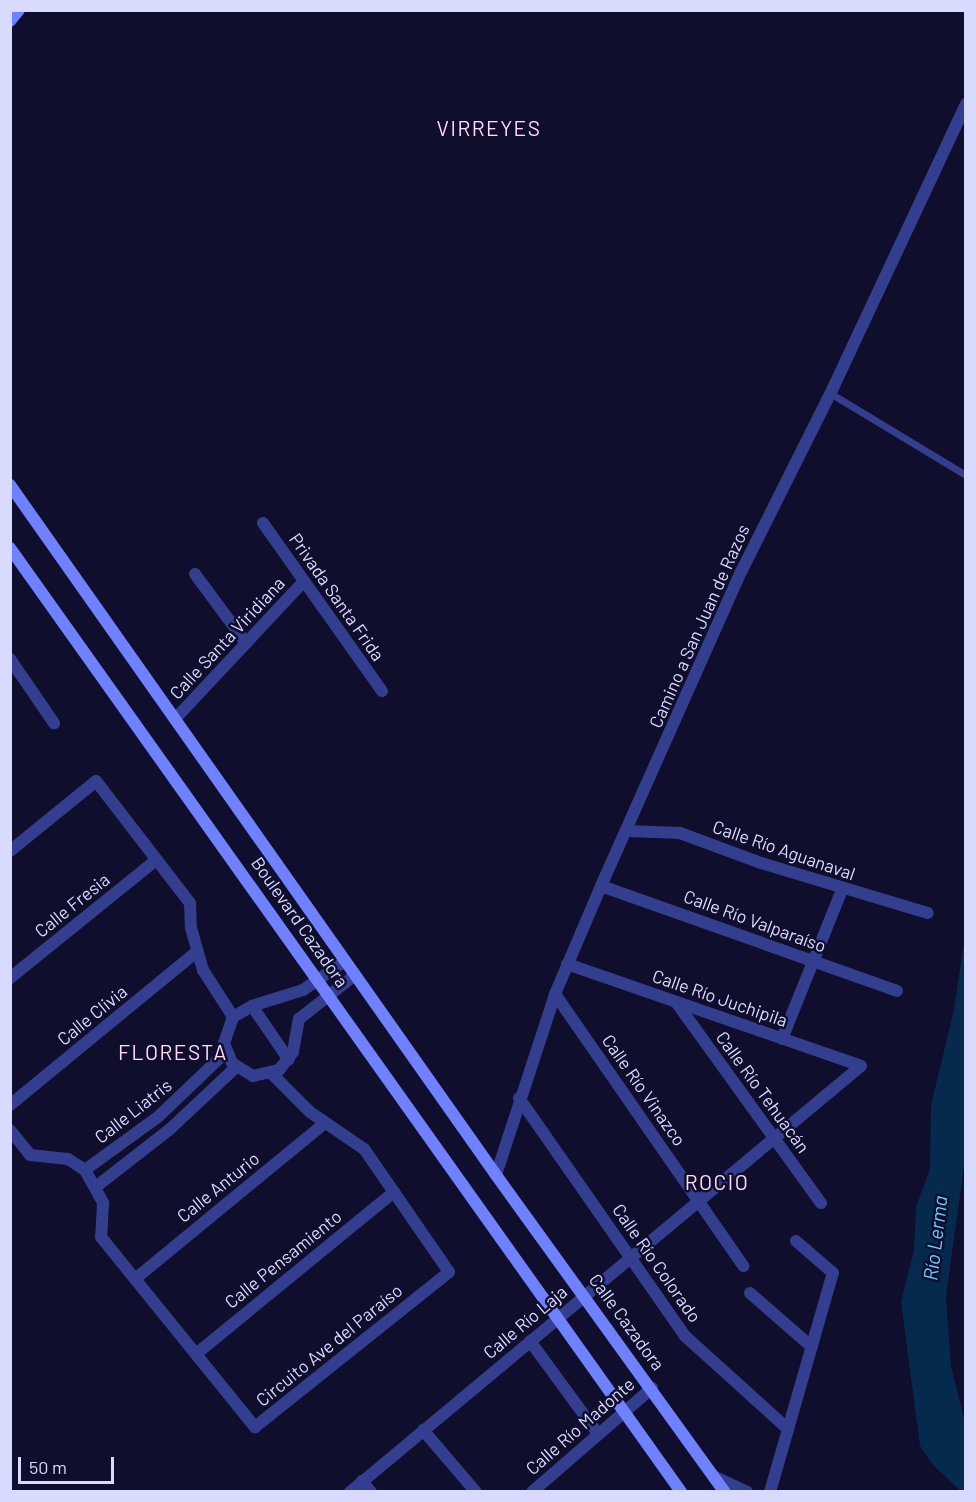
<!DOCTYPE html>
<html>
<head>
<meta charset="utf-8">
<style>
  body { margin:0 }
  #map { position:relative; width:976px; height:1502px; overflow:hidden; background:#0f0e2c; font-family:Barlow,sans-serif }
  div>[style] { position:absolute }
  .water>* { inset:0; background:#052a4e }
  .lane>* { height:7px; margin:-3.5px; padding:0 3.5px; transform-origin:3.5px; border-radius:3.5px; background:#343e8f }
  .street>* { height:12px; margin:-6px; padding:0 6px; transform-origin:6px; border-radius:6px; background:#343e8f }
  .secondary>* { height:12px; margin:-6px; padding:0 6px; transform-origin:6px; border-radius:6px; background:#7081ff }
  span { translate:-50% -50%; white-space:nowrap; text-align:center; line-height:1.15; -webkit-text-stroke:5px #0f0e2c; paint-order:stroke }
  .street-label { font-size:18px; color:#d9daff }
  .water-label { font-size:20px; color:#67ceff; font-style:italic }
  .quarter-label { font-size:21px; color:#ffdbf7; letter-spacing:1.5px }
  .frame { position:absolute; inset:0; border:12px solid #d9daff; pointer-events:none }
  .scale { position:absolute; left:18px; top:1457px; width:96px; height:27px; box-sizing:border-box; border:3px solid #d9daff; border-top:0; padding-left:8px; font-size:18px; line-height:21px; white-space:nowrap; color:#d9daff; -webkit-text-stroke:4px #0f0e2c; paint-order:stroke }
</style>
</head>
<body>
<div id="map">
  <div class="water">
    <div style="clip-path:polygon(965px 937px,966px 1152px,946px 1296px,951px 1366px,965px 1423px,966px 1491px,962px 1492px,934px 1466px,920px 1446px,901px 1302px,914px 1250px,916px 1207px,930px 1169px,931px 1105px,953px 1014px)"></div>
  </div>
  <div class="lane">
    <div style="left:830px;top:393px;width:159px;rotate:31.1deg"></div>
  </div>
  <div class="street">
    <div style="left:263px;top:523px;width:206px;rotate:54.7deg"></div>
    <div style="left:195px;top:574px;width:86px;rotate:53.5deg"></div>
    <div style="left:10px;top:659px;width:78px;rotate:55.5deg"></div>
    <div style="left:175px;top:719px;width:189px;rotate:-46.9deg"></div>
    <div style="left:627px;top:831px;width:53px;rotate:2.2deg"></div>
    <div style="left:680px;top:833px;width:86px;rotate:20.3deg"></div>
    <div style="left:761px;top:863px;width:174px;rotate:16.7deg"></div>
    <div style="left:10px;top:851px;width:111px;rotate:-39.1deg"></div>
    <div style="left:96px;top:781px;width:154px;rotate:52.4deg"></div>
    <div style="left:190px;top:903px;width:25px;rotate:88deg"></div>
    <div style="left:191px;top:928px;width:44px;rotate:74.1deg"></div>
    <div style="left:203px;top:970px;width:56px;rotate:57.4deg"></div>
    <div style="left:601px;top:886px;width:314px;rotate:19.5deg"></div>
    <div style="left:345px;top:961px;width:51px;rotate:145.4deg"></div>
    <div style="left:303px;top:990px;width:53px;rotate:162.6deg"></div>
    <div style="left:252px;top:1006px;width:22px;rotate:150deg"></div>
    <div style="left:233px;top:1017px;width:28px;rotate:109deg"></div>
    <div style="left:224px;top:1043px;width:22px;rotate:68deg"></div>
    <div style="left:232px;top:1063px;width:25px;rotate:32deg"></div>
    <div style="left:253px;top:1076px;width:27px;rotate:-13deg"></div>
    <div style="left:279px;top:1070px;width:23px;rotate:-52deg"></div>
    <div style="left:293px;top:1052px;width:34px;rotate:-80deg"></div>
    <div style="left:299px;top:1019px;width:71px;rotate:-38.2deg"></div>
    <div style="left:567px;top:964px;width:311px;rotate:19.1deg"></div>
    <div style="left:10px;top:978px;width:188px;rotate:-38.9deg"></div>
    <div style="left:555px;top:994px;width:331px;rotate:55.3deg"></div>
    <div style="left:676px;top:1002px;width:248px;rotate:54.2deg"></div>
    <div style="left:252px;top:1006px;width:65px;rotate:55.6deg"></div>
    <div style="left:782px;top:1039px;width:161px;rotate:-68.1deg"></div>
    <div style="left:519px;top:1098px;width:290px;rotate:55.1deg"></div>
    <div style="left:685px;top:1336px;width:139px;rotate:42.1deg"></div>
    <div style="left:10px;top:1105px;width:241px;rotate:-39.4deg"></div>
    <div style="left:10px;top:1130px;width:32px;rotate:51deg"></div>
    <div style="left:30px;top:1155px;width:38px;rotate:6deg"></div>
    <div style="left:68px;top:1159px;width:20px;rotate:33deg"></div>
    <div style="left:85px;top:1170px;width:38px;rotate:61deg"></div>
    <div style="left:103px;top:1203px;width:34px;rotate:93deg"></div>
    <div style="left:101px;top:1237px;width:245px;rotate:51deg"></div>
    <div style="left:255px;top:1427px;width:248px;rotate:-38.6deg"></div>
    <div style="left:449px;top:1272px;width:150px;rotate:-124.6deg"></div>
    <div style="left:364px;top:1149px;width:65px;rotate:-145.6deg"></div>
    <div style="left:310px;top:1112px;width:54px;rotate:-135deg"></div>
    <div style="left:85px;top:1170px;width:92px;rotate:-36.1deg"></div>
    <div style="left:159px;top:1116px;width:93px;rotate:-43.7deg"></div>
    <div style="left:496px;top:1175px;width:190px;rotate:-71.9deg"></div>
    <div style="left:555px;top:994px;width:117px;rotate:-66.9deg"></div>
    <div style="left:601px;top:886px;width:344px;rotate:-66deg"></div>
    <div style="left:741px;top:572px;width:206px;rotate:-63.4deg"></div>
    <div style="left:833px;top:388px;width:314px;rotate:-64.9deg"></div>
    <div style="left:97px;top:1186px;width:91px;rotate:-37.9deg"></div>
    <div style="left:169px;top:1130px;width:92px;rotate:-43.2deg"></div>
    <div style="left:135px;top:1279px;width:244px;rotate:-39.4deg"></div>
    <div style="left:750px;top:1293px;width:82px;rotate:41.1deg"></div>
    <div style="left:530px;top:1341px;width:115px;rotate:53.8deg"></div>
    <div style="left:196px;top:1354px;width:256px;rotate:-39.3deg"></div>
    <div style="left:423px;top:1430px;width:82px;rotate:49.5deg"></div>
    <div style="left:715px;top:1477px;width:35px;rotate:25deg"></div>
    <div style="left:362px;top:1481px;width:14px;rotate:51deg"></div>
    <div style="left:350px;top:1492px;width:665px;rotate:-39.82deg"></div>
    <div style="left:532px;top:1492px;width:159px;rotate:-40.9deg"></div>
    <div style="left:770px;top:1492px;width:228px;rotate:-74deg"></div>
    <div style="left:833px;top:1273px;width:49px;rotate:-139.1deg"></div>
  </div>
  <div class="secondary">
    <div style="left:10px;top:21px;width:14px;rotate:-51deg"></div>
    <div style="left:10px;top:485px;width:844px;rotate:54.84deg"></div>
    <div style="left:496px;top:1175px;width:391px;rotate:54.2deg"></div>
    <div style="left:10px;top:548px;width:1158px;rotate:54.59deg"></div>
  </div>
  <div class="street-label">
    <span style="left:337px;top:597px;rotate:55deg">Privada Santa Frida</span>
    <span style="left:699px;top:626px;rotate:-66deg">Camino a San Juan de Razos</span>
    <span style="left:227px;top:638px;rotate:-47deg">Calle Santa Viridiana</span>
    <span style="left:784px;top:850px;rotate:19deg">Calle Río Aguanaval</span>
    <span style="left:72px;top:905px;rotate:-39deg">Calle Fresia</span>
    <span style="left:755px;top:921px;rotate:20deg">Calle Río Valparaíso</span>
    <span style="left:300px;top:922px;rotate:55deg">Boulevard Cazadora</span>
    <span style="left:720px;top:998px;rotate:19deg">Calle Río Juchipila</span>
    <span style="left:92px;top:1015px;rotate:-39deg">Calle Clivia</span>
    <span style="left:644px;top:1090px;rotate:55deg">Calle Río Vinazco</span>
    <span style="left:763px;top:1092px;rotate:54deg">Calle Río Tehuacán</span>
    <span style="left:133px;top:1111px;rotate:-38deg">Calle Liatris</span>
    <span style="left:218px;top:1187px;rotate:-39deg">Calle Anturio</span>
    <span style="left:283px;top:1259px;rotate:-39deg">Calle Pensamiento</span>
    <span style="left:657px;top:1263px;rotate:55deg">Calle Río Colorado</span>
    <span style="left:525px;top:1322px;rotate:-40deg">Calle Río Laja</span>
    <span style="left:627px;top:1322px;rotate:54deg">Calle Cazadora</span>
    <span style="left:329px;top:1345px;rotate:-39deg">Circuito Ave del Paraíso</span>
    <span style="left:580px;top:1426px;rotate:-41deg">Calle Río Madonte</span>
  </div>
  <div class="water-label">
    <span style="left:935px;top:1238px;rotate:-83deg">Río Lerma</span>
  </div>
  <div class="quarter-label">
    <span style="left:489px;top:128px">VIRREYES</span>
    <span style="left:173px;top:1052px">FLORESTA</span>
    <span style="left:717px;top:1182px">ROCIO</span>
  </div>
  <div class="frame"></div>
  <div class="scale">50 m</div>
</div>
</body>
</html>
